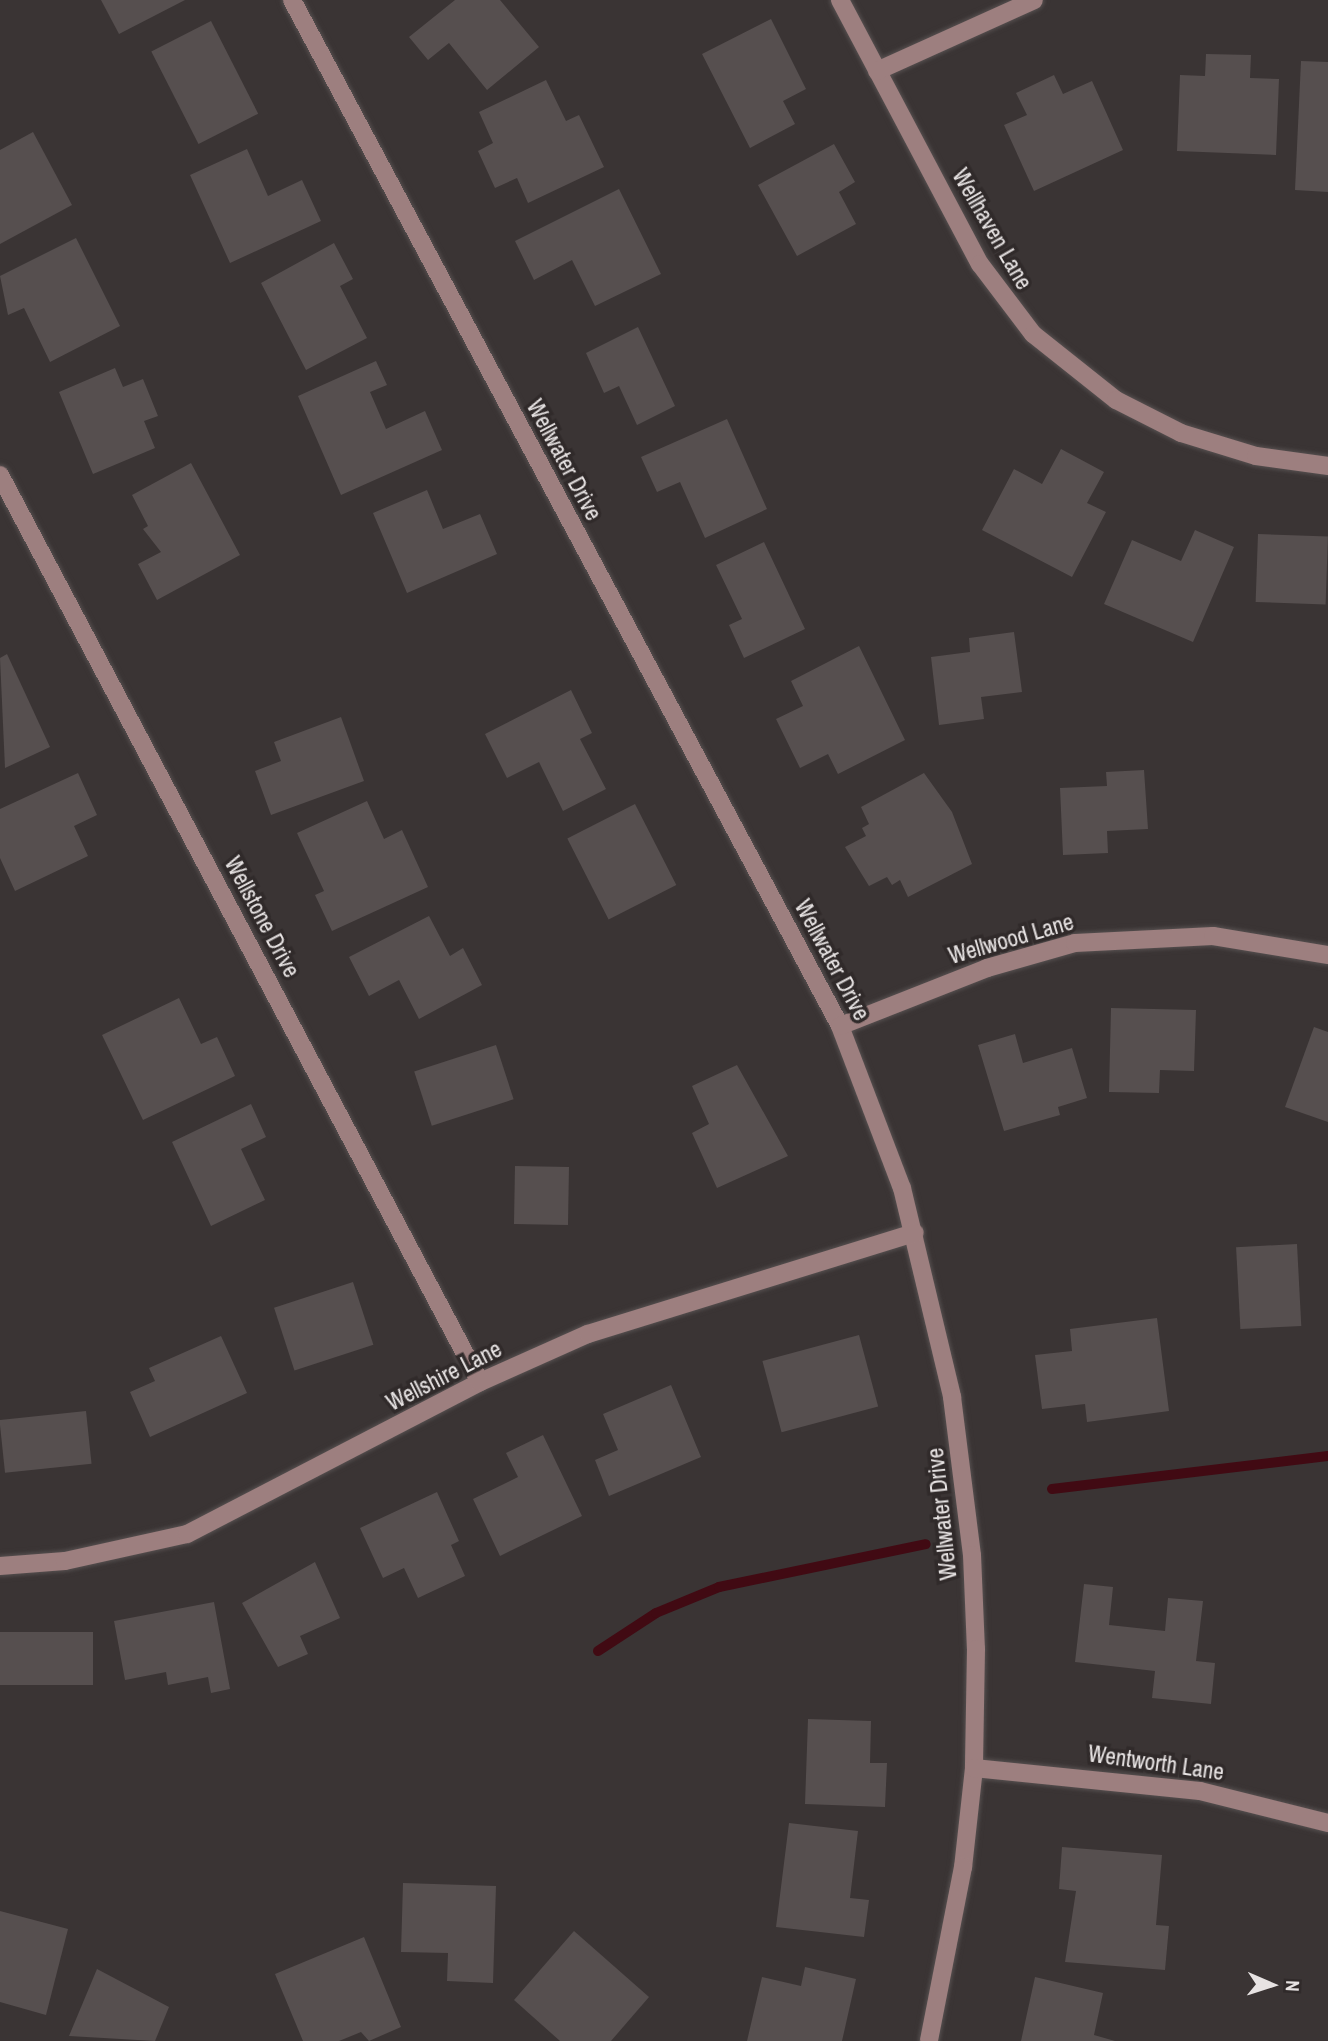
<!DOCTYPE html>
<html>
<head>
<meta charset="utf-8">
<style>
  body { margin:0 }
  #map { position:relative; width:1328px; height:2041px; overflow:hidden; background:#3a3434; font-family:"Archivo Narrow",sans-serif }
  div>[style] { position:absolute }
  .stream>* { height:10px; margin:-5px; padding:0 5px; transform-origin:5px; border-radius:5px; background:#410a13 }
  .building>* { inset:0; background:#564f4f; transform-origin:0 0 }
  .roads { filter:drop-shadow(0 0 2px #565050) drop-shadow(0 0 2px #565050) }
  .minor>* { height:18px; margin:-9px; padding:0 9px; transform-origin:9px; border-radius:9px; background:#9d7f7f }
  span { translate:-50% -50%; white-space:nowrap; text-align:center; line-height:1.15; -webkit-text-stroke:7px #302a2a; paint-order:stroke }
  .street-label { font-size:23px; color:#e7e3e3 }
  .north { position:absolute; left:1237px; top:1950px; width:70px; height:70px; -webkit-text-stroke:5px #302a2a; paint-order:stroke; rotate:93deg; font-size:19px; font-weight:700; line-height:28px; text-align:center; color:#e7e3e3 }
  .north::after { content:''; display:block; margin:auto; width:24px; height:32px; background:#e7e3e3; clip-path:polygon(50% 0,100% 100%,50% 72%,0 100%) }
</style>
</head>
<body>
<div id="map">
  <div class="stream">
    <div style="left:1052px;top:1489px;width:278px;rotate:-6.8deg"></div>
    <div style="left:598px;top:1651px;width:69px;rotate:-33.2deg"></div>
    <div style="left:656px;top:1613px;width:68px;rotate:-22.4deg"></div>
    <div style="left:719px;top:1587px;width:211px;rotate:-11.7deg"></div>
  </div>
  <div class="building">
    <div style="clip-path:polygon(101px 0,185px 0,119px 34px)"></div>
    <div style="clip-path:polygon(455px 0,500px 0,539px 47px,487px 90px,449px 43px,428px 60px,409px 37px)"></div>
    <div style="clip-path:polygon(771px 19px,806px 89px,783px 101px,795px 124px,750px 148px,702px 54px)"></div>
    <div style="left:211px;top:21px;width:104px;height:67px;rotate:63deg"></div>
    <div style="clip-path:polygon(1206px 54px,1251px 55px,1250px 78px,1279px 79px,1276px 155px,1177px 151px,1180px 75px,1205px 76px)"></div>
    <div style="clip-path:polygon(1301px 61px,1328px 62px,1328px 192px,1295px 190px)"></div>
    <div style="clip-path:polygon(1054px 75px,1063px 94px,1092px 81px,1123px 150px,1034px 191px,1004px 125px,1027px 115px,1016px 93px)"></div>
    <div style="clip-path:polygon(546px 80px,566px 121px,579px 115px,604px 167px,528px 203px,517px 178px,495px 188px,478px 151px,493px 143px,479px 112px)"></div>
    <div style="clip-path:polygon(33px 132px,72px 205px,0 244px,0 150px)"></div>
    <div style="clip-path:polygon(834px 144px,855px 182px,839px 192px,856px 224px,797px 256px,758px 185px)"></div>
    <div style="clip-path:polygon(247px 149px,268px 196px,302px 180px,321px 221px,230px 263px,190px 175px)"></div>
    <div style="clip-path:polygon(619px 189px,661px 274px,595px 306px,572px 260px,534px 280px,515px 241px)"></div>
    <div style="clip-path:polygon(76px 238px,120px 326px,50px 362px,24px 308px,8px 315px,0 276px)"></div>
    <div style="clip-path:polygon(334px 243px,353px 279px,340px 286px,367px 338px,306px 370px,261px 283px)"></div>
    <div style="clip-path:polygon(638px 327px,675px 406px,637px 425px,619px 386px,604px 393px,586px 353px)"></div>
    <div style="clip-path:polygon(376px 361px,387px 385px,370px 392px,386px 429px,425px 411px,442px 450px,341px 495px,298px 396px)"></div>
    <div style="clip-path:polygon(115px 368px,123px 387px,143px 379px,158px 416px,144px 421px,155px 448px,93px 474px,59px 392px)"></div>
    <div style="clip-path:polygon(727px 419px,767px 509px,705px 538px,680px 482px,657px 492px,641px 457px)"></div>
    <div style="clip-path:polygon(1061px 449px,1104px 472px,1087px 503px,1106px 512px,1072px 577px,982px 530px,1014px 469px,1042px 484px)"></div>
    <div style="clip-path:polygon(191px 463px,240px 555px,157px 600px,138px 564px,161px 552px,143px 529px,148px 526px,132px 495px)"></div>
    <div style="clip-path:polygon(427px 490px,443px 529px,480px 514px,497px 554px,407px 593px,373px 513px)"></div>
    <div style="clip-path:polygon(1195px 530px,1234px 547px,1193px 642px,1104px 604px,1132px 540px,1181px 561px)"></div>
    <div style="left:1258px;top:534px;width:70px;height:68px;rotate:2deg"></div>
    <div style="clip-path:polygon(764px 542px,805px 629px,744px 658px,729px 625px,742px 619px,716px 565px)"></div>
    <div style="clip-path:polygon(1014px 632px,1022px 692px,981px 697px,984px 719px,939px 725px,931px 657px,970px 652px,969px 638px)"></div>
    <div style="clip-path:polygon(859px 646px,905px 740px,838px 774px,828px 754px,800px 768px,776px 719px,803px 706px,791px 681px)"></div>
    <div style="clip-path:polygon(7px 654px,50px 747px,5px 768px,0 658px)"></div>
    <div style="clip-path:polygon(571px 690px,592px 733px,580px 739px,606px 789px,563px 811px,539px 762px,507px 778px,485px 734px)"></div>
    <div style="clip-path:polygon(341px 717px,364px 781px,271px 815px,255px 771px,281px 761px,274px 742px)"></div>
    <div style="clip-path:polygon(1144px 770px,1148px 829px,1107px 831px,1108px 853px,1063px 855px,1060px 788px,1107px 786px,1106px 772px)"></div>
    <div style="clip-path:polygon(78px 773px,97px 815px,74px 826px,88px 856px,15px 891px,0 858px,0 809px)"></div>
    <div style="clip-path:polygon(924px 773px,952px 812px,972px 864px,908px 897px,900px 880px,892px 885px,887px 877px,869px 886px,845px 847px,866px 836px,862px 828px,869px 824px,861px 807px)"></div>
    <div style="clip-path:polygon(367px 801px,384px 839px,402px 830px,428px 887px,332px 931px,315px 895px,324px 891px,297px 833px)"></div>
    <div style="left:635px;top:804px;width:91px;height:76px;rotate:63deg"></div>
    <div style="clip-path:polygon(429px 916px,450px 956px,463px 948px,482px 985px,419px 1019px,399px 980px,369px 996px,349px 957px)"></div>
    <div style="clip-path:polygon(179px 998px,201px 1044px,217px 1037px,235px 1076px,143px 1120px,102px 1035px)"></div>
    <div style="clip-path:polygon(1111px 1008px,1196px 1010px,1194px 1071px,1160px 1070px,1159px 1093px,1109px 1092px)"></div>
    <div style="clip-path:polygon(1314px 1027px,1328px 1032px,1328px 1122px,1285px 1107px)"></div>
    <div style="clip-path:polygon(1015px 1034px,1023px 1063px,1072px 1048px,1087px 1098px,1058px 1107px,1060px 1115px,1004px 1131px,978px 1045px)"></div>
    <div style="left:496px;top:1045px;width:57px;height:86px;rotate:72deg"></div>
    <div style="clip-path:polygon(737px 1065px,788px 1156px,717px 1188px,692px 1133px,709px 1124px,692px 1086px)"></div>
    <div style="clip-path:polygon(251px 1104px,266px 1137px,241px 1149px,265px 1200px,211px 1226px,172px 1142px)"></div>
    <div style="left:515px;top:1166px;width:54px;height:58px;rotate:1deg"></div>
    <div style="left:1297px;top:1244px;width:82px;height:61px;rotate:87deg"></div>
    <div style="left:353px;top:1282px;width:66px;height:83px;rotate:72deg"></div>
    <div style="clip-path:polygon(1157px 1318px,1169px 1411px,1087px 1422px,1085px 1404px,1042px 1409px,1035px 1355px,1072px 1351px,1070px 1329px)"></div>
    <div style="left:859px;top:1335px;width:74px;height:100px;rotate:75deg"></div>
    <div style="clip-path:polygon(221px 1336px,247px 1393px,150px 1437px,130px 1392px,155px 1381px,149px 1368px)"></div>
    <div style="clip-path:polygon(671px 1385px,701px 1457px,609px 1496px,595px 1460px,618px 1450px,603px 1414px)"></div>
    <div style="left:86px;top:1411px;width:53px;height:87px;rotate:84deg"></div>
    <div style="clip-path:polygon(543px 1435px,582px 1516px,500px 1556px,473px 1499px,518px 1477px,506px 1453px)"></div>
    <div style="clip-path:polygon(437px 1492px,459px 1541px,451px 1545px,465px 1576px,418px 1598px,404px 1568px,383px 1578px,360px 1528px)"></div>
    <div style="clip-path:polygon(315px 1562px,340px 1618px,300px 1636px,308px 1654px,278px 1667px,242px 1603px)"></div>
    <div style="clip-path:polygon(1084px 1584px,1113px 1587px,1109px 1625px,1165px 1631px,1168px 1598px,1203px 1601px,1196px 1661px,1215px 1663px,1211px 1704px,1152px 1698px,1155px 1671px,1075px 1662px)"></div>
    <div style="clip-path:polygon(214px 1602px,230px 1689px,211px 1693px,208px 1677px,168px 1685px,166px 1672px,125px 1680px,114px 1621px)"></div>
    <div style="left:0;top:1632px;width:93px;height:53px"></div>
    <div style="clip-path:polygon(808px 1719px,871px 1721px,870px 1763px,887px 1763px,885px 1807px,805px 1804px)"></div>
    <div style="clip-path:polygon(789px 1823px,858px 1831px,850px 1898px,869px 1900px,864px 1937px,776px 1927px)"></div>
    <div style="clip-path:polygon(1062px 1847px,1162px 1855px,1156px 1925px,1169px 1926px,1165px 1970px,1065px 1962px,1076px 1891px,1059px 1889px)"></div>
    <div style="clip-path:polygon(403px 1883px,496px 1886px,493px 1983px,447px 1981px,448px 1953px,401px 1952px)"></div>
    <div style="clip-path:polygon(0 1911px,68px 1929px,46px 2015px,0 2002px)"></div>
    <div style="clip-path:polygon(574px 1931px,649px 1997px,611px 2041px,560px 2041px,514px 2000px)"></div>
    <div style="clip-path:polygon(364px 1937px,401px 2027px,369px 2041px,361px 2032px,339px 2041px,303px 2041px,275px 1974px)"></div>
    <div style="clip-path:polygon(805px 1967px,856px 1979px,842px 2041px,747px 2041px,762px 1977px,801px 1986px)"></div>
    <div style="clip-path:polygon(97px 1969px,169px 2007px,155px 2041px,69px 2036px)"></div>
    <div style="clip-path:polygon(1035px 1977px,1103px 1993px,1094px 2035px,1115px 2041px,1021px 2041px)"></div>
  </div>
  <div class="roads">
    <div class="minor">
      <div style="left:292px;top:0;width:1163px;rotate:61.89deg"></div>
      <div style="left:840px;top:1026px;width:173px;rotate:69.1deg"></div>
      <div style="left:902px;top:1188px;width:215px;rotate:76.5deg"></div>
      <div style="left:952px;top:1397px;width:159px;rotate:82.8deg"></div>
      <div style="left:972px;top:1555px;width:94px;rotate:87.6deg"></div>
      <div style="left:976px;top:1649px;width:119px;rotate:91deg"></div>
      <div style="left:974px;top:1768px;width:100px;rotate:96.3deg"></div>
      <div style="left:963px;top:1867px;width:177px;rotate:101.1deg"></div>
      <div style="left:840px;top:0;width:299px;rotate:62.1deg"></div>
      <div style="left:980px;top:264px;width:88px;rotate:52.9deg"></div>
      <div style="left:1033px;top:334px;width:106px;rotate:38.5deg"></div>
      <div style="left:1116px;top:400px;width:73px;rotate:26.9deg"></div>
      <div style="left:1181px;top:433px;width:78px;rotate:17deg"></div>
      <div style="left:1256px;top:456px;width:73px;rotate:7.9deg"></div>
      <div style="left:877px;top:71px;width:172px;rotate:-24.3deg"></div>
      <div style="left:0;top:475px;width:1026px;rotate:62.11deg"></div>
      <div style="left:840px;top:1026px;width:158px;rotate:-21.5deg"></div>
      <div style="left:987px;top:968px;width:91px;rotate:-15.9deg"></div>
      <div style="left:1075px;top:943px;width:138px;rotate:-2.9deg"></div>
      <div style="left:1213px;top:936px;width:117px;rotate:9.4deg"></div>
      <div style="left:0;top:1566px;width:65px;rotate:-4.4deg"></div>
      <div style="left:65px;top:1561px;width:125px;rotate:-12.5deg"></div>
      <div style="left:187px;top:1534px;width:330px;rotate:-27.4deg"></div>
      <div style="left:480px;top:1382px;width:118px;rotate:-24deg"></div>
      <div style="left:588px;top:1334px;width:342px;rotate:-17.2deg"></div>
      <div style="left:974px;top:1768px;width:227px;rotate:5.8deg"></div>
      <div style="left:1200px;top:1791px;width:132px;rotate:14deg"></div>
    </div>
  </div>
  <div class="street-label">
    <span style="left:992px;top:229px;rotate:60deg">Wellhaven Lane</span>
    <span style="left:564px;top:460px;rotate:62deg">Wellwater Drive</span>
    <span style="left:262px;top:917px;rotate:62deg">Wellstone Drive</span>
    <span style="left:1011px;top:939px;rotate:-16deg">Wellwood Lane</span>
    <span style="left:832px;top:960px;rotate:62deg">Wellwater Drive</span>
    <span style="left:444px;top:1376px;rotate:-27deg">Wellshire Lane</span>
    <span style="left:942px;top:1514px;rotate:-96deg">Wellwater Drive</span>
    <span style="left:1156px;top:1763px;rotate:8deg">Wentworth Lane</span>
  </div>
  <div class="north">N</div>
</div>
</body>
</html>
